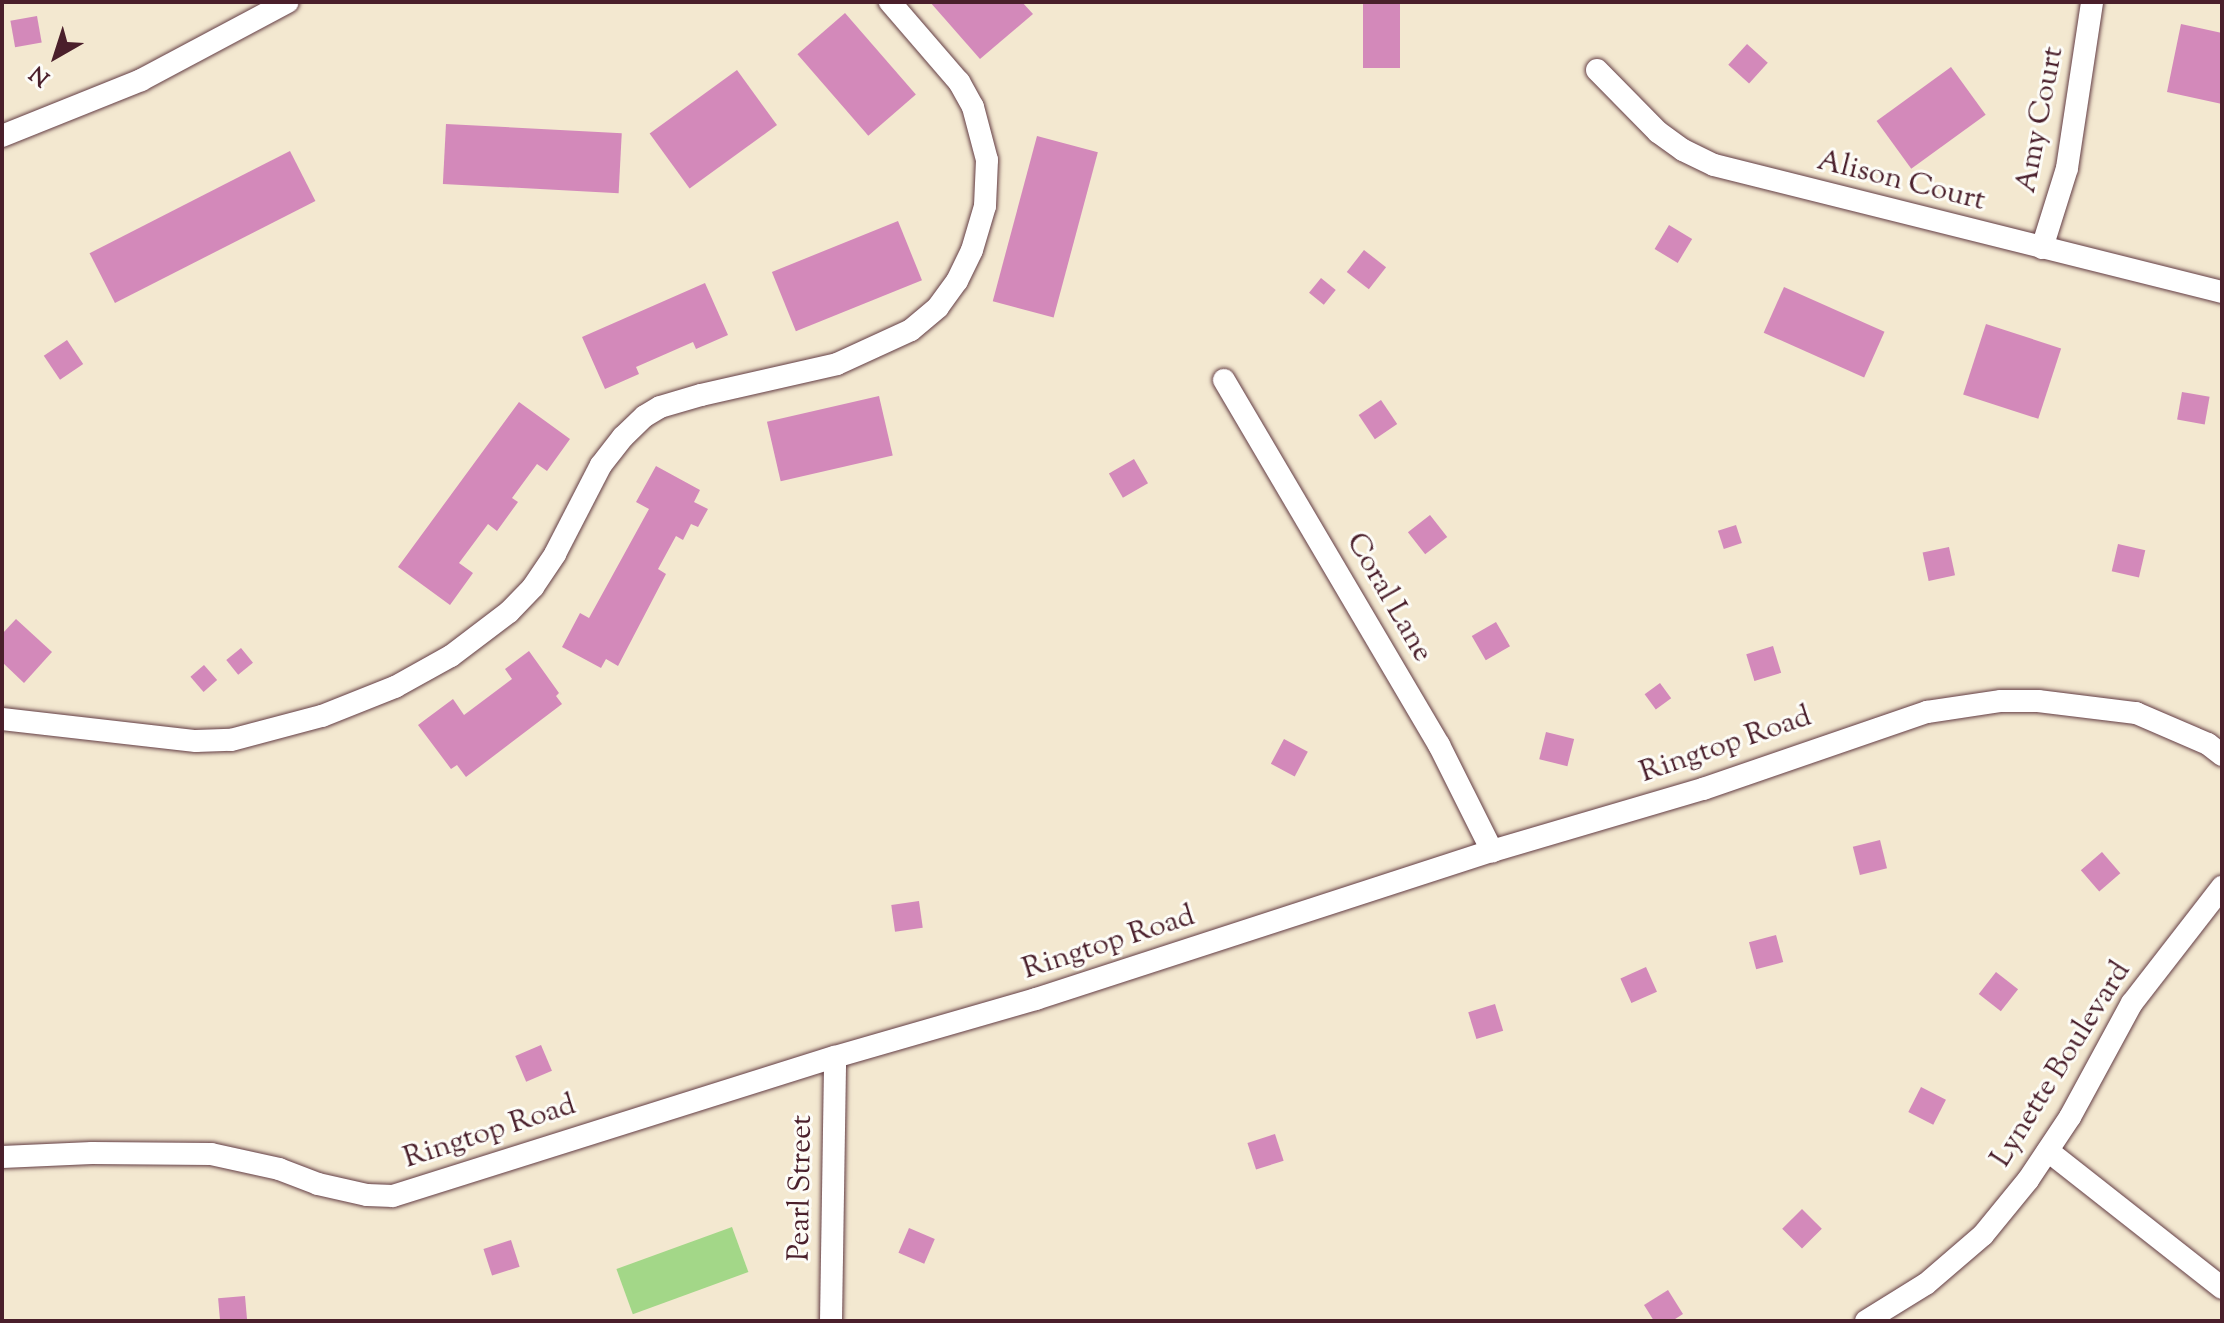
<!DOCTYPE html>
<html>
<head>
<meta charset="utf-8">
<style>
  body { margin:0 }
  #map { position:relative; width:2224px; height:1323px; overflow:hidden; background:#f3e8d0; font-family:"Sorts Mill Goudy",serif }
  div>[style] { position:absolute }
  .green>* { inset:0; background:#a3d788; transform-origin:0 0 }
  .building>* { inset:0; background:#d389ba; transform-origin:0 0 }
  .roads { filter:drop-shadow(0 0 2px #633d44) drop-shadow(0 0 2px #633d44) }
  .street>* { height:22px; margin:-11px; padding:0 11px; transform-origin:11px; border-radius:11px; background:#fff }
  span { translate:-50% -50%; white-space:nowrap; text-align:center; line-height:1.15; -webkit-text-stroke:6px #fdfcf7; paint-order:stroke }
  .street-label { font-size:30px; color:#4a1f2b }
  .frame { position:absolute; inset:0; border:4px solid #4a1f2b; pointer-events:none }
  .north { position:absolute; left:16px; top:16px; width:80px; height:80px; -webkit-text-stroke:6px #fdfcf7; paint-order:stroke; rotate:219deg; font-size:22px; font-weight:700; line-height:32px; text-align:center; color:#4a1f2b }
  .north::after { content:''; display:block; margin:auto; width:28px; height:36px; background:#4a1f2b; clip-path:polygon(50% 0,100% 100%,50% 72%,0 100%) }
</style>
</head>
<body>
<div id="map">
  <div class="green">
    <div style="left:732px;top:1227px;width:48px;height:123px;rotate:70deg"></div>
  </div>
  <div class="building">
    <div style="clip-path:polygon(930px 2px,1022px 2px,1033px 14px,980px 59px)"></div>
    <div style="left:1363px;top:2px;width:37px;height:66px"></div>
    <div style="left:845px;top:13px;width:108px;height:63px;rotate:49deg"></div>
    <div style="left:37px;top:16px;width:27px;height:27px;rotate:80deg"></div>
    <div style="clip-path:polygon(2181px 24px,2222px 33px,2222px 104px,2167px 92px)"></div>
    <div style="left:1747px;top:44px;width:28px;height:28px;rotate:42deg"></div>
    <div style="left:1951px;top:67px;width:59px;height:92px;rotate:54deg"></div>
    <div style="left:737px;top:70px;width:68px;height:108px;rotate:54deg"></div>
    <div style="left:446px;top:124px;width:176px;height:60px;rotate:3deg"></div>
    <div style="left:1037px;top:136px;width:63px;height:171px;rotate:15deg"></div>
    <div style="left:290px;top:151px;width:56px;height:225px;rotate:63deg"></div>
    <div style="left:898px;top:221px;width:64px;height:136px;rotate:68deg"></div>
    <div style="left:1669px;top:225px;width:27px;height:28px;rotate:31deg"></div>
    <div style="left:1364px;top:250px;width:28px;height:28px;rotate:38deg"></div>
    <div style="left:1321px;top:278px;width:19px;height:19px;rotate:39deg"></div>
    <div style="clip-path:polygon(705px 283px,728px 335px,696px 349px,693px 342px,636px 367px,639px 374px,605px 389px,582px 337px)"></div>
    <div style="left:1784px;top:287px;width:110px;height:50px;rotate:24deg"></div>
    <div style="left:1986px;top:324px;width:79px;height:74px;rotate:18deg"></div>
    <div style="left:67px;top:340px;width:29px;height:28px;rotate:56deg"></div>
    <div style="left:2182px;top:392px;width:28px;height:28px;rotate:10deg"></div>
    <div style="left:879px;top:396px;width:61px;height:115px;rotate:77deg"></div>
    <div style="left:1381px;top:400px;width:29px;height:27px;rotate:56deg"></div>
    <div style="clip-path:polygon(519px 402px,570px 439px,547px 471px,537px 464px,512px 498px,518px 502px,497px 531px,488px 524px,459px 563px,473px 573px,450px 605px,398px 567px)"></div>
    <div style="left:1134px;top:459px;width:28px;height:29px;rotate:60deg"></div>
    <div style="clip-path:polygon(656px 466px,700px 490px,694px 502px,708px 509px,698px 527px,691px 524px,683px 540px,676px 536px,658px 569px,666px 574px,618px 666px,606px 659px,601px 668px,562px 647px,580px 613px,589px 618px,649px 509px,636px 502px)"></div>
    <div style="left:1430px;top:515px;width:28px;height:28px;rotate:52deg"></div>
    <div style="left:1736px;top:525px;width:19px;height:19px;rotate:72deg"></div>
    <div style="left:2118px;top:544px;width:28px;height:28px;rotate:13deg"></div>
    <div style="left:1949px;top:547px;width:29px;height:27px;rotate:78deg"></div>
    <div style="clip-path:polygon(16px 619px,52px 652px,24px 683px,2px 662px,2px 634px)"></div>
    <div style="left:1496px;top:622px;width:28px;height:28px;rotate:60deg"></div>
    <div style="left:1773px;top:646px;width:28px;height:28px;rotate:73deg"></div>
    <div style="left:241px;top:648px;width:19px;height:19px;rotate:51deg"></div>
    <div style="clip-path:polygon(529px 651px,559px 693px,556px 696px,562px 704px,466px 777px,457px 765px,451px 769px,418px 725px,453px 699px,464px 715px,512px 679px,505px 669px)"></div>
    <div style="left:204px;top:665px;width:20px;height:18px;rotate:49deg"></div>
    <div style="left:1660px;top:683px;width:19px;height:19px;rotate:54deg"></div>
    <div style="left:1546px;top:732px;width:29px;height:28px;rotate:14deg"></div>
    <div style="left:1284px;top:739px;width:27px;height:28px;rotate:28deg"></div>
    <div style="left:1880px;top:840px;width:29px;height:28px;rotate:76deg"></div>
    <div style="left:2102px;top:852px;width:28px;height:28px;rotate:49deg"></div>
    <div style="left:919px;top:901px;width:27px;height:28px;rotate:82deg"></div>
    <div style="left:1776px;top:935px;width:28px;height:28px;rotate:75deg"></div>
    <div style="left:1646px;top:967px;width:27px;height:28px;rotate:66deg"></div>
    <div style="left:1996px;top:972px;width:28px;height:28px;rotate:38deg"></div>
    <div style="left:1495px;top:1004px;width:28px;height:28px;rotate:73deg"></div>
    <div style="left:541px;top:1045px;width:28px;height:28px;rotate:67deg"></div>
    <div style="left:1921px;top:1087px;width:28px;height:28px;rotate:27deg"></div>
    <div style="left:1275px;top:1134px;width:28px;height:29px;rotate:72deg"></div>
    <div style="left:1802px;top:1209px;width:28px;height:28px;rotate:45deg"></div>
    <div style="left:909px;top:1228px;width:28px;height:27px;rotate:23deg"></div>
    <div style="left:511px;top:1240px;width:28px;height:29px;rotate:72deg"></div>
    <div style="clip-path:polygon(1668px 1290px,1683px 1314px,1672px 1321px,1654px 1321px,1644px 1305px)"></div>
    <div style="left:245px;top:1296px;width:25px;height:27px;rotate:85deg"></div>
  </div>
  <div class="roads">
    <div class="street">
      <div style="left:1597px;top:70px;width:87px;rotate:45.5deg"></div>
      <div style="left:1658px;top:132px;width:31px;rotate:36deg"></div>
      <div style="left:1683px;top:150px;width:34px;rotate:26deg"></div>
      <div style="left:1714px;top:165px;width:524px;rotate:14.04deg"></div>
      <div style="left:2px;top:136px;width:150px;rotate:-21.9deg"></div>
      <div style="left:141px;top:80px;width:166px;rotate:-28deg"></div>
      <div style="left:2042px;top:248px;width:84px;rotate:-72.6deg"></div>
      <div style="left:2067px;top:168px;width:168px;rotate:-81.4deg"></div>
      <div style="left:1224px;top:380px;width:424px;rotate:59.5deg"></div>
      <div style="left:1439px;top:745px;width:119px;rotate:63.4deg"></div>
      <div style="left:2px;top:719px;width:195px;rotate:6.5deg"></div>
      <div style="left:196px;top:741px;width:35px;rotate:-2deg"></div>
      <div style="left:231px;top:740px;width:94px;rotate:-14.8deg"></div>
      <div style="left:322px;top:716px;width:79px;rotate:-21.7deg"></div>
      <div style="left:395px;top:687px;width:64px;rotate:-29deg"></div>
      <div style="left:451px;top:656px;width:73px;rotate:-37.2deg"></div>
      <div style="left:509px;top:612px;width:35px;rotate:-46deg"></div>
      <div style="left:533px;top:587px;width:40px;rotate:-56deg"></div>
      <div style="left:555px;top:554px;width:100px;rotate:-62.7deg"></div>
      <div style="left:601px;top:465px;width:36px;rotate:-52deg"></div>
      <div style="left:623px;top:437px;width:30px;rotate:-44deg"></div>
      <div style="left:645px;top:416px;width:17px;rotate:-31deg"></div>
      <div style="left:660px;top:407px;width:43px;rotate:-16.3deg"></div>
      <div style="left:701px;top:395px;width:139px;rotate:-12.8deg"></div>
      <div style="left:837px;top:364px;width:81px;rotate:-24.7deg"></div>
      <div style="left:911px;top:330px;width:35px;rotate:-40deg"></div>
      <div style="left:938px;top:307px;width:32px;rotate:-54deg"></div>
      <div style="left:957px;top:281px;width:34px;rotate:-64deg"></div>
      <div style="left:972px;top:250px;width:46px;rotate:-73.5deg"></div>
      <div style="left:985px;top:206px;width:46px;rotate:-87.5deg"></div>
      <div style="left:987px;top:160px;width:55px;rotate:-104.8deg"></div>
      <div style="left:973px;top:107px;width:29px;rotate:-119deg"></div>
      <div style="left:959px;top:82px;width:106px;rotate:-130.8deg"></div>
      <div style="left:2048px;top:1151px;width:221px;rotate:38.2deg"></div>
      <div style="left:2px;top:1157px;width:90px;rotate:-2.5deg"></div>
      <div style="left:92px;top:1153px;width:119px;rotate:0.5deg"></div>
      <div style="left:211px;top:1154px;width:70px;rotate:12.4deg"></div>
      <div style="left:279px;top:1169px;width:42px;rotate:21deg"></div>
      <div style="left:318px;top:1184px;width:50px;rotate:12.7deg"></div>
      <div style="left:367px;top:1195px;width:26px;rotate:2deg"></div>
      <div style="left:393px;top:1196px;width:463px;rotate:-17.5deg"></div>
      <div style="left:835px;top:1057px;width:209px;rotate:-16.1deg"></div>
      <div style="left:1036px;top:999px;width:479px;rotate:-18deg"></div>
      <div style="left:1492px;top:851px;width:220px;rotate:-16.4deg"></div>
      <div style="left:1703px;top:789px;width:237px;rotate:-19deg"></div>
      <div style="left:1927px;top:712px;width:75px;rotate:-8.5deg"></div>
      <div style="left:2001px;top:701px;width:37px"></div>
      <div style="left:2038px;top:701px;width:99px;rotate:7deg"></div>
      <div style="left:2136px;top:713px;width:78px;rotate:23.3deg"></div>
      <div style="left:2208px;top:744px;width:18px;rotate:38deg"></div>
      <div style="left:831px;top:1321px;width:264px;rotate:-89.1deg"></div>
      <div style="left:1866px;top:1321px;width:70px;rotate:-31.7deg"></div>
      <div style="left:1926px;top:1284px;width:75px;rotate:-40.7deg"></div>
      <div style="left:1983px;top:1235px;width:71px;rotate:-50.7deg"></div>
      <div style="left:2028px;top:1180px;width:76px;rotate:-56.3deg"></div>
      <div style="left:2070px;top:1117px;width:130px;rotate:-61.5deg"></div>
      <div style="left:2132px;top:1003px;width:147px;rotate:-52.2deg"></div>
    </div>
  </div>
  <div class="street-label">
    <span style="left:2041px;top:120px;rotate:-79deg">Amy Court</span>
    <span style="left:1901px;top:182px;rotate:14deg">Alison Court</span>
    <span style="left:1388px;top:598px;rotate:60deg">Coral Lane</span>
    <span style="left:1726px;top:746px;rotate:-19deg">Ringtop Road</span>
    <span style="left:1109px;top:944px;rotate:-18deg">Ringtop Road</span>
    <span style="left:2062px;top:1065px;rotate:-58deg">Lynette Boulevard</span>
    <span style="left:490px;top:1133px;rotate:-18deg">Ringtop Road</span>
    <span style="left:802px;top:1188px;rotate:-89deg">Pearl Street</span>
  </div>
  <div class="frame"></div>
  <div class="north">N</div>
</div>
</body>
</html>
